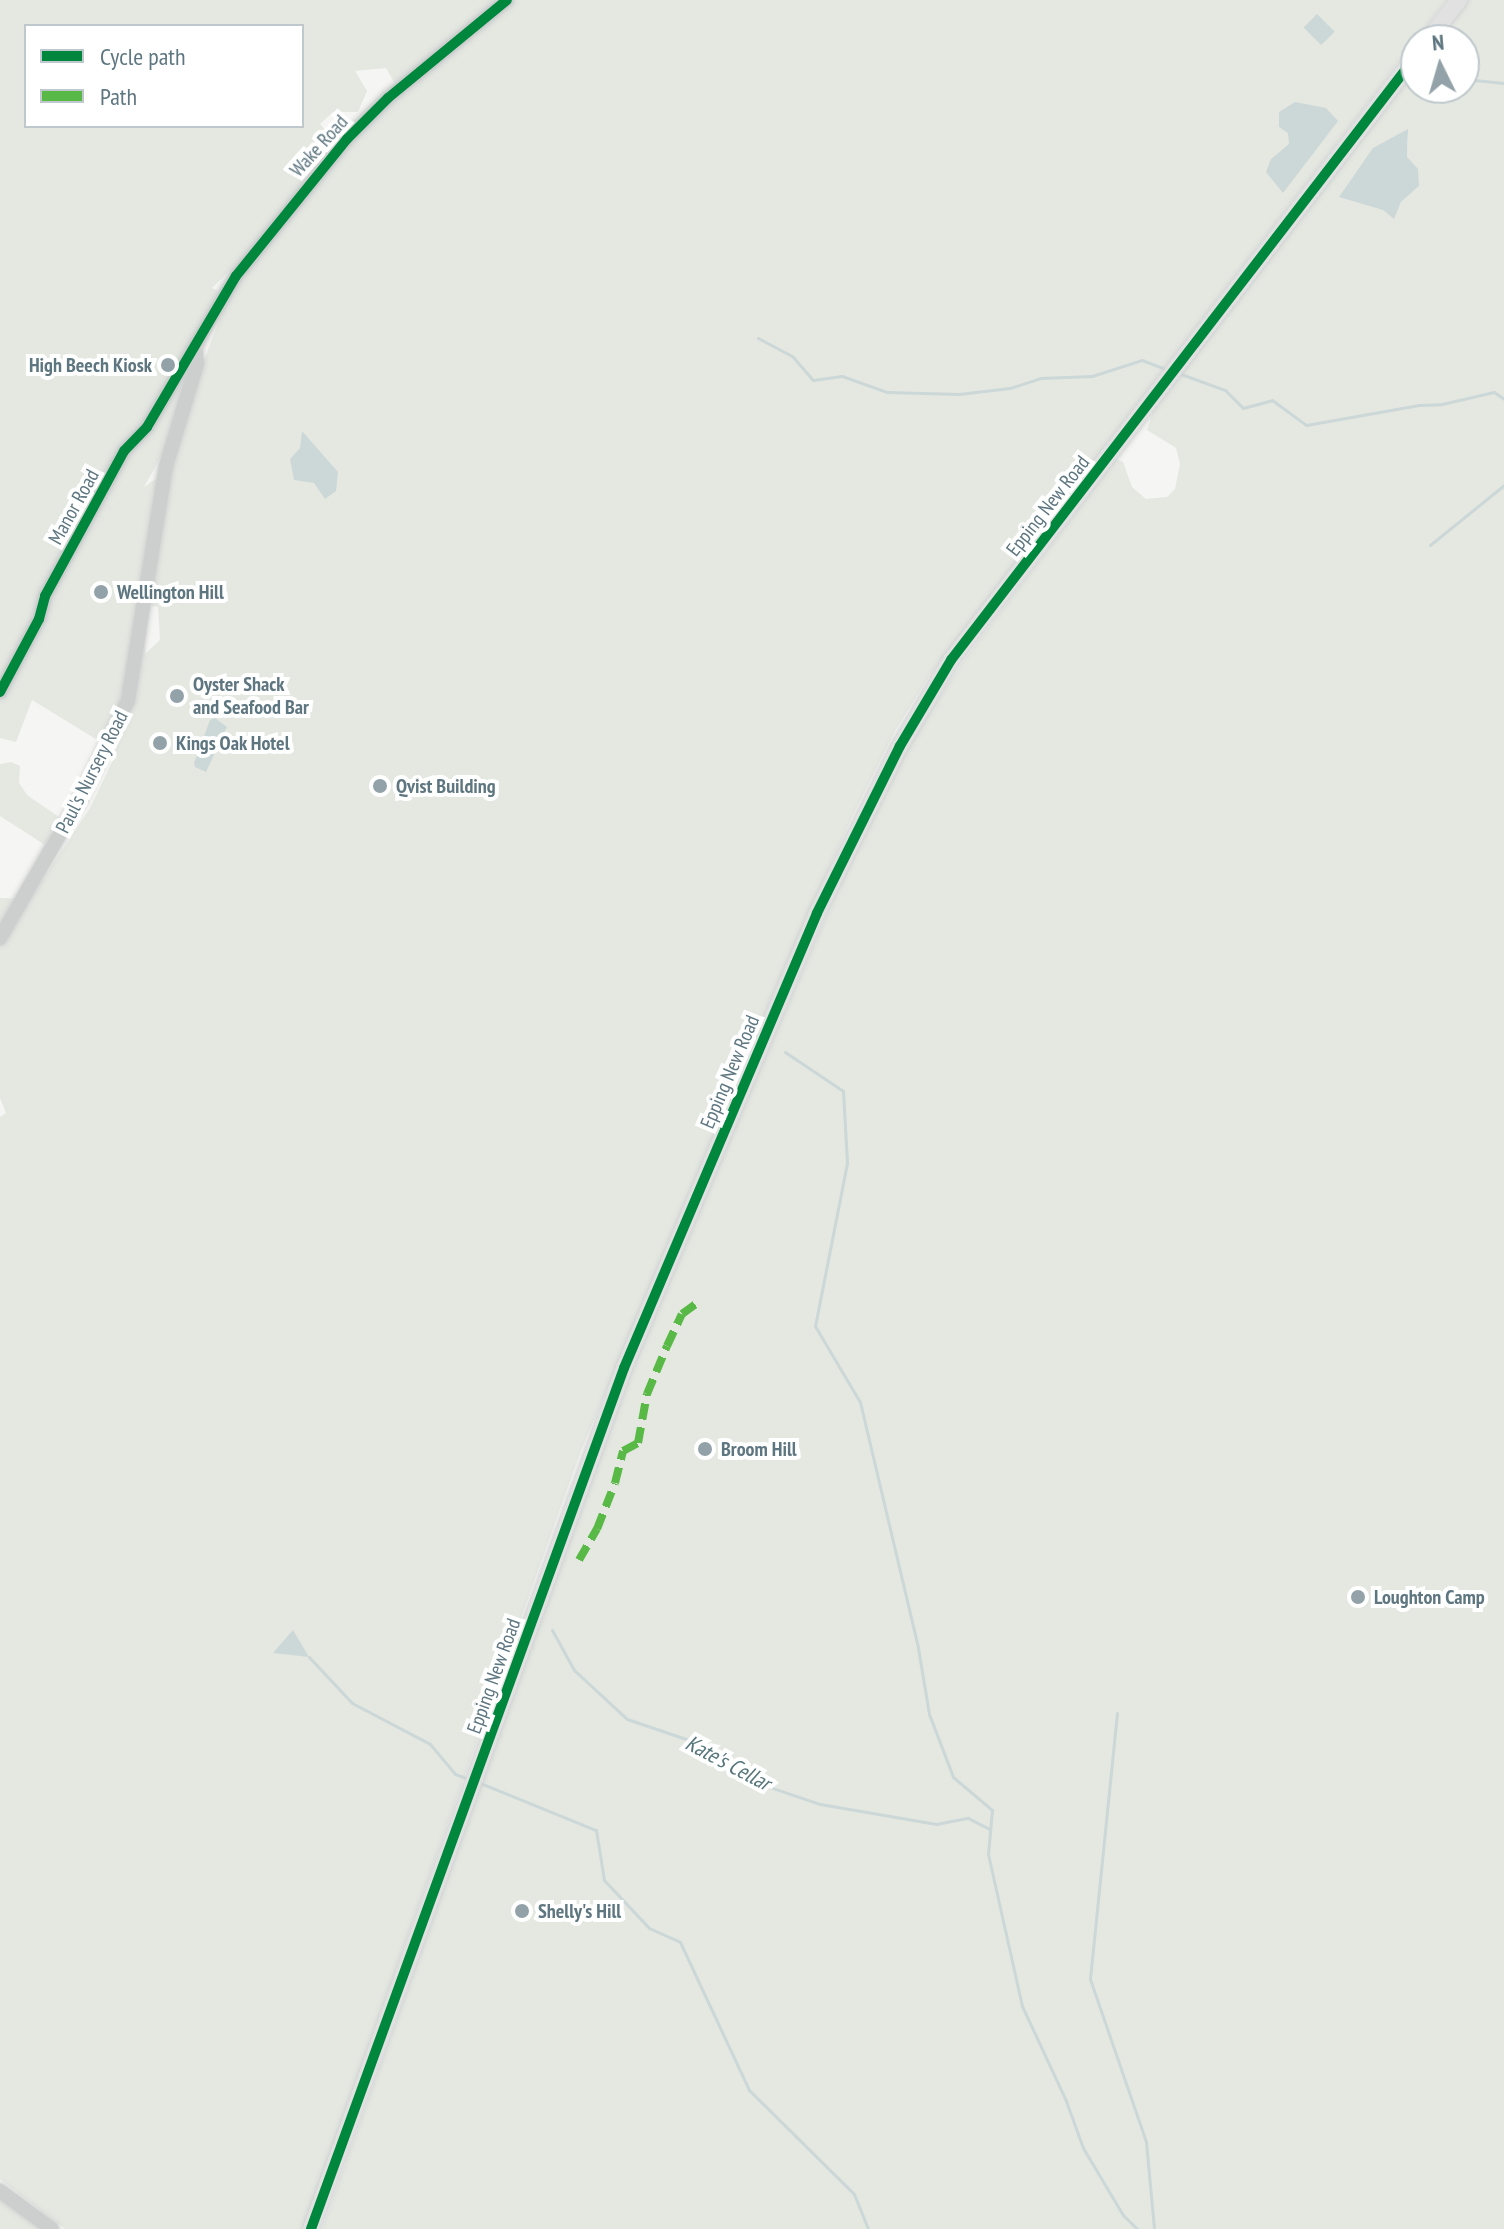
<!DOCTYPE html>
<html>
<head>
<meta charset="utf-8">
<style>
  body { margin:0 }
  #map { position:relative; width:1504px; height:2229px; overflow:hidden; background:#f5f5f3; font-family:"PT Sans Narrow",sans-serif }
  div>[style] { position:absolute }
  .green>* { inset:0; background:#e5e8e1 }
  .water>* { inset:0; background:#ccd7d8; transform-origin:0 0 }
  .stream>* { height:3px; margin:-1.5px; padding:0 1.5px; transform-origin:1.5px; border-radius:1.5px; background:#ccd7d8 }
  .roads { filter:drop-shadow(0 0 2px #d0d2d2) drop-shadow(0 0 2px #d0d2d2) }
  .minor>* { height:14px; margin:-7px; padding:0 7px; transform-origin:7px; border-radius:7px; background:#cdcece }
  .major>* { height:16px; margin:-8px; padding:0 8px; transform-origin:8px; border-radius:8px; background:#e1e1e1 }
  .quiet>* { height:8px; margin-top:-4px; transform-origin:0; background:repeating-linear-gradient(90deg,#58b947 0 16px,transparent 0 24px) }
  .cycleway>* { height:10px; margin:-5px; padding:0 5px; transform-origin:5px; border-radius:5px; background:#00873e }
  .dots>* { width:22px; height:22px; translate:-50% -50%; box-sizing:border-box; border:4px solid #fff; border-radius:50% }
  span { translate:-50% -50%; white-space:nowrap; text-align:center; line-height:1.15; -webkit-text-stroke:8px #fff; paint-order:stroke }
  .street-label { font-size:20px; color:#5e7680 }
  .poi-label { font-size:20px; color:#5e7680; font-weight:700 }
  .right { translate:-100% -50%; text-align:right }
  .left { translate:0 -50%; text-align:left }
  .water-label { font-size:22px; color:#58777c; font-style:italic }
  .legend { position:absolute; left:24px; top:24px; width:280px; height:104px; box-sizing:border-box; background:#fff; border:2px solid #bfc8cc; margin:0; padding:10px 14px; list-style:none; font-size:24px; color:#5e7680 }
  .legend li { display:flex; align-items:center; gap:16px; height:40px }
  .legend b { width:40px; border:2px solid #bfc8cc }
  .north { position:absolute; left:1400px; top:24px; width:80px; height:80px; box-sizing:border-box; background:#fff; border:2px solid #bfc8cc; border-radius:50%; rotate:355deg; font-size:22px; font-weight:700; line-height:32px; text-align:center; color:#5e7680 }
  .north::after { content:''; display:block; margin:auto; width:28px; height:36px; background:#93a2a8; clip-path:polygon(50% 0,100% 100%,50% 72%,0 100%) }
</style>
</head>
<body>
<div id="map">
  <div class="green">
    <div style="clip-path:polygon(evenodd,0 0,1447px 0,978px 611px,928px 678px,895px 731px,852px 817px,776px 987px,580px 1453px,303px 2229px,65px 2229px,0 2179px,0 1117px,6px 1113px,0 1098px,0 898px,30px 899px,90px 808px,117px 752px,32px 700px,16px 742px,0 738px,0 0,26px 26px,302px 26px,302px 126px,26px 126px,26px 26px,0 0,386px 68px,395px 84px,362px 132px,330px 135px,320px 124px,333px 112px,358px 112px,367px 91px,355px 71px,386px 68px,0 0,1338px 121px,1271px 159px,1289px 145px,1289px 133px,1338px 121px,0 0,324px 178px,229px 295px,185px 410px,222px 293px,212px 288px,324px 178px,0 0,186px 412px,174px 466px,144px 487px,186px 412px,0 0,145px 605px,158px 607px,160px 640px,145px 654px,145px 605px)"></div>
    <div style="clip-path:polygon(evenodd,1468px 0,1504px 0,1504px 2229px,322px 2229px,549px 1593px,653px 1314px,863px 832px,907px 747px,962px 663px,1116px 459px,1123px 462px,1132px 487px,1146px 499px,1167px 497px,1175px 489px,1180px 464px,1176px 448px,1147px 430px,1155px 405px,1416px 70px,1416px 88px,1464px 88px,1464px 40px,1439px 40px,1468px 0,1408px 130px,1407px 157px,1419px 186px,1401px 202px,1394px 218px,1383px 210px,1408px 130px)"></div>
    <div style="clip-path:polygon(11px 762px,20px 766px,19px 783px,27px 795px,59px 817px,45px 845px,0 816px,0 764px)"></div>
    <div style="clip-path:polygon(0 2195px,47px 2229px,0 2229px)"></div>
  </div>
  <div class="water">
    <div style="left:1317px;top:14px;width:25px;height:19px;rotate:45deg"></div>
    <div style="clip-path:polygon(1295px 102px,1326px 108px,1338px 121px,1283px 193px,1266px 172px,1271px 159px,1289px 144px,1288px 133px,1279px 127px,1279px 112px)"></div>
    <div style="clip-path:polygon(1408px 129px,1407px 157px,1418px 169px,1419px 186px,1401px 202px,1394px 219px,1383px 210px,1339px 197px,1373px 148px)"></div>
    <div style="clip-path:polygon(302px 431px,338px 472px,336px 491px,325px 499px,314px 483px,294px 480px,290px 459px,300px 448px)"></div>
    <div style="clip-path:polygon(215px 718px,227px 727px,206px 772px,195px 767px,194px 763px,210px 720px)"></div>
    <div style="clip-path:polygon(293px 1630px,309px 1657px,273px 1653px)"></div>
  </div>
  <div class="stream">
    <div style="left:1464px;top:79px;width:40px;rotate:5.7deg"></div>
    <div style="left:758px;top:338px;width:40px;rotate:28deg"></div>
    <div style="left:793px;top:357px;width:30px;rotate:49deg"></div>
    <div style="left:813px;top:380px;width:29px;rotate:-8deg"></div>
    <div style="left:842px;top:376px;width:48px;rotate:19.6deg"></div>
    <div style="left:887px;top:392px;width:72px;rotate:1.6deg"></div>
    <div style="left:959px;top:394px;width:51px;rotate:-6.7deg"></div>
    <div style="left:1010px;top:388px;width:32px;rotate:-18deg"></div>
    <div style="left:1040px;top:378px;width:52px;rotate:-2.2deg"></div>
    <div style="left:1092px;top:376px;width:52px;rotate:-17.7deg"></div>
    <div style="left:1142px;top:360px;width:26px;rotate:21deg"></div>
    <div style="left:1181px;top:374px;width:47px;rotate:20deg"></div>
    <div style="left:1225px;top:390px;width:25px;rotate:45deg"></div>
    <div style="left:1243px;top:408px;width:30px;rotate:-15deg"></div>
    <div style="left:1272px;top:400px;width:42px;rotate:36.3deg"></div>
    <div style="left:1306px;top:425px;width:115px;rotate:-10deg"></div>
    <div style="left:1419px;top:405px;width:23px;rotate:-2deg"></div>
    <div style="left:1442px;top:404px;width:53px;rotate:-13deg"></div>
    <div style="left:1494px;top:392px;width:12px;rotate:35deg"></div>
    <div style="left:1430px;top:545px;width:95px;rotate:-39deg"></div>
    <div style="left:785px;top:1052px;width:70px;rotate:33.9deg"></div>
    <div style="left:843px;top:1091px;width:72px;rotate:86.8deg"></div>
    <div style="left:847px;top:1163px;width:166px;rotate:101.1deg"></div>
    <div style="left:815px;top:1326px;width:88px;rotate:59.4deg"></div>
    <div style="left:860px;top:1402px;width:253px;rotate:76.7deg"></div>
    <div style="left:918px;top:1648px;width:67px;rotate:80.5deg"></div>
    <div style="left:929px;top:1714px;width:67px;rotate:69.1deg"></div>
    <div style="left:953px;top:1777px;width:51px;rotate:40.2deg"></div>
    <div style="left:992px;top:1810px;width:44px;rotate:95.2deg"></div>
    <div style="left:988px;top:1854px;width:156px;rotate:77.4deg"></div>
    <div style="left:1022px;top:2006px;width:105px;rotate:65.1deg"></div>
    <div style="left:1066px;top:2101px;width:50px;rotate:70.1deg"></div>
    <div style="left:1083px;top:2148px;width:78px;rotate:59.2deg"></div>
    <div style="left:1123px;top:2215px;width:20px;rotate:45deg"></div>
    <div style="left:552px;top:1630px;width:46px;rotate:61.2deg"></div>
    <div style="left:574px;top:1670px;width:72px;rotate:42.8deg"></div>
    <div style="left:627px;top:1719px;width:78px;rotate:18.7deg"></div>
    <div style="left:701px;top:1744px;width:63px;rotate:36deg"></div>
    <div style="left:752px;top:1781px;width:72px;rotate:18.7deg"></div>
    <div style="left:820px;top:1804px;width:118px;rotate:9.8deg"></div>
    <div style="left:936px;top:1824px;width:33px;rotate:-11deg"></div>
    <div style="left:968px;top:1818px;width:25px;rotate:27deg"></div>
    <div style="left:309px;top:1657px;width:63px;rotate:46.9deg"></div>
    <div style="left:352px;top:1703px;width:88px;rotate:27.7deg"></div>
    <div style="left:430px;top:1744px;width:39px;rotate:50deg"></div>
    <div style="left:455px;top:1774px;width:15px;rotate:20deg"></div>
    <div style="left:1117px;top:1713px;width:267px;rotate:95.8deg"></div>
    <div style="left:1090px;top:1979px;width:172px;rotate:71deg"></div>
    <div style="left:1146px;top:2142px;width:87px;rotate:84.7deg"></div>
    <div style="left:480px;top:1783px;width:125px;rotate:22.1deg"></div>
    <div style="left:596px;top:1830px;width:51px;rotate:80.9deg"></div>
    <div style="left:604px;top:1880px;width:66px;rotate:46.8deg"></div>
    <div style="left:649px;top:1928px;width:34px;rotate:24deg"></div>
    <div style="left:680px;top:1942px;width:163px;rotate:65deg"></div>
    <div style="left:749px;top:2090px;width:148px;rotate:44.7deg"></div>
    <div style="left:854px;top:2194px;width:38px;rotate:68deg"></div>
  </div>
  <div class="roads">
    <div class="minor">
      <div style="left:0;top:692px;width:83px;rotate:-61.9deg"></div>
      <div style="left:39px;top:619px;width:24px;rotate:-75deg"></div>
      <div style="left:45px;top:596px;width:165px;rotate:-61.4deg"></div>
      <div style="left:124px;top:451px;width:33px;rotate:-46deg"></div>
      <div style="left:147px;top:427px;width:175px;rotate:-59.5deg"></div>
      <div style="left:236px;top:276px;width:176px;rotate:-51deg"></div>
      <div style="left:347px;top:139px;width:58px;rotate:-45deg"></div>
      <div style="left:388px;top:98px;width:154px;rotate:-39.5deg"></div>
      <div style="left:0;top:938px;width:160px;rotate:-60.1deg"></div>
      <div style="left:80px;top:799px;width:110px;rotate:-64.1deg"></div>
      <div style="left:128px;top:700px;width:237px;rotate:-80.8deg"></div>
      <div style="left:166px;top:466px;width:108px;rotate:-73.2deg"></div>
      <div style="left:197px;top:363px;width:14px;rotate:-98deg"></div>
      <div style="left:0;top:2191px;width:64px;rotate:36.2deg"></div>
    </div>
    <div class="major">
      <div style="left:1428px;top:40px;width:51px;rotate:-52.2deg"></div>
      <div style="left:311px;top:2229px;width:916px;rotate:-70.02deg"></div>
      <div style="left:624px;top:1368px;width:494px;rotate:-67deg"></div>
      <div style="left:817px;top:913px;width:186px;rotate:-63.6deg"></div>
      <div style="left:900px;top:746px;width:100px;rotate:-59.3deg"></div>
      <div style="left:951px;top:660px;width:762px;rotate:-52.41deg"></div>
    </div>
  </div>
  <div class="quiet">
    <div style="left:579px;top:1560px;width:36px;rotate:-60deg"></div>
    <div style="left:597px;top:1529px;width:49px;rotate:-68.6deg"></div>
    <div style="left:615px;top:1483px;width:33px;rotate:-76deg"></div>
    <div style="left:623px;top:1451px;width:17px;rotate:-28deg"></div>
    <div style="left:638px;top:1443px;width:50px;rotate:-79.6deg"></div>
    <div style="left:647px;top:1394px;width:52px;rotate:-67.4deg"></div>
    <div style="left:667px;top:1346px;width:35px;rotate:-65deg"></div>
    <div style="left:682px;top:1314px;width:17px;rotate:-36deg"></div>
  </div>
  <div class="cycleway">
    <div style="left:0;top:692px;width:83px;rotate:-61.9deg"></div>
    <div style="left:39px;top:619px;width:24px;rotate:-75deg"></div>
    <div style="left:45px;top:596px;width:165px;rotate:-61.4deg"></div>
    <div style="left:124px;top:451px;width:33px;rotate:-46deg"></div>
    <div style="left:147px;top:427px;width:175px;rotate:-59.5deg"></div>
    <div style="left:236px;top:276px;width:176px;rotate:-51deg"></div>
    <div style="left:347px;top:139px;width:58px;rotate:-45deg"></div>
    <div style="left:388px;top:98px;width:154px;rotate:-39.5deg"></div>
    <div style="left:311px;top:2229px;width:916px;rotate:-70.02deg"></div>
    <div style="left:624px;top:1368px;width:494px;rotate:-67deg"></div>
    <div style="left:817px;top:913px;width:186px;rotate:-63.6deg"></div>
    <div style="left:900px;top:746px;width:100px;rotate:-59.3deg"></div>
    <div style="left:951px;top:660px;width:762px;rotate:-52.41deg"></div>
  </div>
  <div class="dots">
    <div style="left:168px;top:365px;background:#93a2a8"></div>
    <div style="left:101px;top:592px;background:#93a2a8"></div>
    <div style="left:177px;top:696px;background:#93a2a8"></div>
    <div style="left:160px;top:743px;background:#93a2a8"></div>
    <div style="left:380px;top:786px;background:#93a2a8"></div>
    <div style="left:705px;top:1449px;background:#93a2a8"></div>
    <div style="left:1358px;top:1597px;background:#93a2a8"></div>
    <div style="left:522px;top:1911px;background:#93a2a8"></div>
  </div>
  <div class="street-label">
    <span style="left:319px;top:146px;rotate:-48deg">Wake Road</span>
    <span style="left:1048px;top:506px;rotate:-52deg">Epping New Road</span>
    <span style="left:74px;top:507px;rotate:-61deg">Manor Road</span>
    <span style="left:92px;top:772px;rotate:-63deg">Paul's Nursery Road</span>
    <span style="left:730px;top:1072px;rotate:-67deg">Epping New Road</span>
    <span style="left:494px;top:1676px;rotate:-70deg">Epping New Road</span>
  </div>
  <div class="poi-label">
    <span class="right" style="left:152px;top:365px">High Beech Kiosk</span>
    <span class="left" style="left:117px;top:592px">Wellington Hill</span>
    <span class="left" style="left:193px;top:696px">Oyster Shack<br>and Seafood Bar</span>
    <span class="left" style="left:176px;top:743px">Kings Oak Hotel</span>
    <span class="left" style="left:396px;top:786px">Qvist Building</span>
    <span class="left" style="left:721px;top:1449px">Broom Hill</span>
    <span class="left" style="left:1374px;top:1597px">Loughton Camp</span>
    <span class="left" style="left:538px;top:1911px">Shelly's Hill</span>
  </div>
  <div class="water-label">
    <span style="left:728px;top:1763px;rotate:28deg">Kate's Cellar</span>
  </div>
  <ul class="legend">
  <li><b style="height:10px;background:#00873e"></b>Cycle path</li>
  <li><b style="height:10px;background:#58b947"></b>Path</li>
  </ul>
  <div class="north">N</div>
</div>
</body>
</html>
